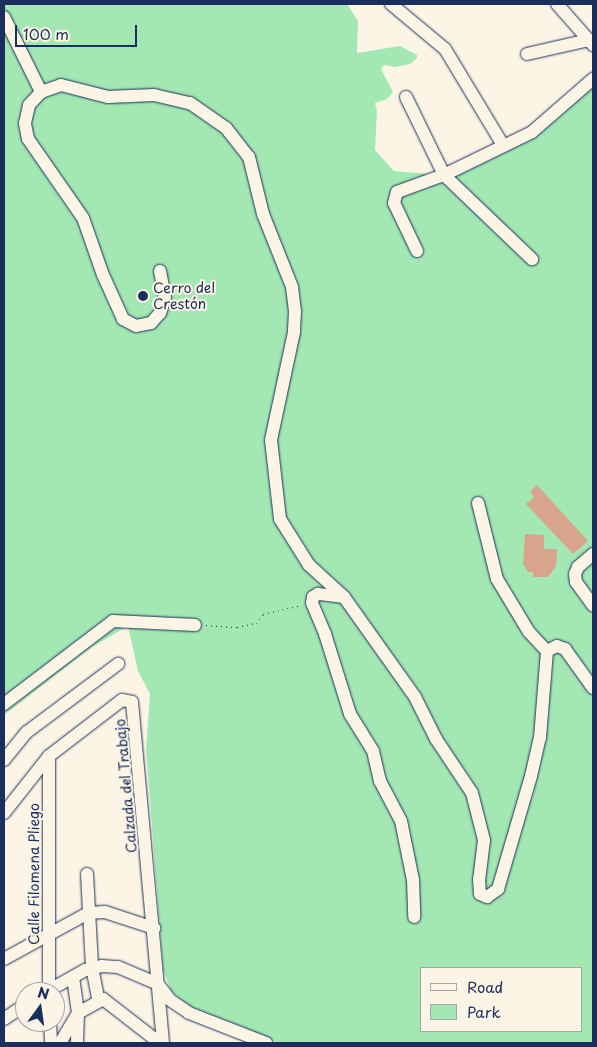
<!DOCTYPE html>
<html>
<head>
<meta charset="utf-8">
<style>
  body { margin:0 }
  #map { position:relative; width:597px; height:1047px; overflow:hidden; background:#fcf5e5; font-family:"Playpen Sans",sans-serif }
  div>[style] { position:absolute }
  .green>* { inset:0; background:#a3e7b2 }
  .building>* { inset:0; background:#d9a48e }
  .path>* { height:1px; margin-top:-0.5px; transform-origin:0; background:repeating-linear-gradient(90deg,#1b2f5e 0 1px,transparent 0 5px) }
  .roads { filter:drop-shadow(0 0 1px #1b2f5e) drop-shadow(0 0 1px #1b2f5e) }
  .minor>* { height:12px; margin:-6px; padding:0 6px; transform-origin:6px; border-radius:6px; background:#fcf5e5 }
  .dots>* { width:14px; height:14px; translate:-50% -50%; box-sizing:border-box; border:2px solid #fcf5e5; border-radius:50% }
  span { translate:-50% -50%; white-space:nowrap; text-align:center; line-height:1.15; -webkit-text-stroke:4px #fcf5e5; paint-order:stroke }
  .poi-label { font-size:14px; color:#1b2f5e }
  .left { translate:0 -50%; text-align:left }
  .street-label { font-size:14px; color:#1b2f5e }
  .frame { position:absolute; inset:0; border:5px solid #1b2f5e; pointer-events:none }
  .legend { position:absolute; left:420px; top:967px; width:162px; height:65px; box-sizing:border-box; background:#fcf5e5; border:1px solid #a2a6af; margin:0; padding:6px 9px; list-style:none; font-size:15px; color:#1b2f5e }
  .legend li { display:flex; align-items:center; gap:10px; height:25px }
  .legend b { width:25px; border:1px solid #a2a6af }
  .north { position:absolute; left:15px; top:982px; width:50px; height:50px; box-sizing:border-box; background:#fcf5e5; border:1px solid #a2a6af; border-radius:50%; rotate:14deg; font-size:14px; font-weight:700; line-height:20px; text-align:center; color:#1b2f5e }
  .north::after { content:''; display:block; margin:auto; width:18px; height:22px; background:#1b2f5e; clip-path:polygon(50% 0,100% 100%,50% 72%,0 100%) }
  .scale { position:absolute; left:15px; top:25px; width:122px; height:22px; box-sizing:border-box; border:2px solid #1b2f5e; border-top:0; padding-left:6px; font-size:15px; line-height:18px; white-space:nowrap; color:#1b2f5e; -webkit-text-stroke:4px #fcf5e5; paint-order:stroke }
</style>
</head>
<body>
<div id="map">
  <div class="green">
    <div style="clip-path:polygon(evenodd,4px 4px,347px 4px,358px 21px,357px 53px,400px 46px,417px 55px,417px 58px,410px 64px,395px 67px,384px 65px,381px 69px,393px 92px,387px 99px,375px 103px,377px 111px,375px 150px,394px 171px,430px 174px,541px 123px,593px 86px,593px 1043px,279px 1043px,194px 1010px,171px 991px,163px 970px,146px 748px,150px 694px,138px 671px,128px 626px,92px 647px,4px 715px,4px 4px,421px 968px,581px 968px,581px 1031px,421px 1031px,421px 968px)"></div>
  </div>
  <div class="building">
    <div style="clip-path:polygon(537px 485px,588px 541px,573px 554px,526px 504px,534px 497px,530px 492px)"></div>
    <div style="clip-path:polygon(525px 534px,544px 535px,544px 549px,557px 549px,556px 566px,548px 577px,533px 577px,533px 572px,528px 572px,523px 564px)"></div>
  </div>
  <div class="path">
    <div style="left:206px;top:625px;width:31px;rotate:4deg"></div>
    <div style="left:237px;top:627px;width:19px;rotate:-12deg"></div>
    <div style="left:256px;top:623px;width:11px;rotate:-52deg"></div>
    <div style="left:263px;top:614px;width:39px;rotate:-13deg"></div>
  </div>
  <div class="roads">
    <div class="minor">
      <div style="left:391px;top:4px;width:70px;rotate:39.8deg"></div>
      <div style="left:445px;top:49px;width:112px;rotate:58.9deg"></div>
      <div style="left:557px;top:4px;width:55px;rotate:48.7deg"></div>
      <div style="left:4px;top:17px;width:84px;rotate:63.7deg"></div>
      <div style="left:527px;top:54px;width:64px;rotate:-12.7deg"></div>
      <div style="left:406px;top:97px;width:87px;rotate:64deg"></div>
      <div style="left:444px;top:175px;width:122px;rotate:43.7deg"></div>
      <div style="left:417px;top:251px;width:53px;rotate:-115.6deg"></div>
      <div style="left:394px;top:203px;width:11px;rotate:-75deg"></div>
      <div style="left:397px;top:192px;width:50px;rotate:-19.9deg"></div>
      <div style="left:444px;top:175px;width:98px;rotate:-26deg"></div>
      <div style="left:532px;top:132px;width:81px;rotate:-41deg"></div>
      <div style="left:160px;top:271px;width:26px;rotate:79deg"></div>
      <div style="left:165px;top:297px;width:17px;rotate:107deg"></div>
      <div style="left:160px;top:313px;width:13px;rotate:132deg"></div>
      <div style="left:151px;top:323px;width:15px;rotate:169deg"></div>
      <div style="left:136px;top:326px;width:15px;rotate:-152deg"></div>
      <div style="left:123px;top:319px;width:48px;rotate:-114.4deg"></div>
      <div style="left:103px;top:275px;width:60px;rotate:-109.3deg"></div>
      <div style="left:83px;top:218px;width:96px;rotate:-124.8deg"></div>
      <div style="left:28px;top:139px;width:16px;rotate:-101deg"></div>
      <div style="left:25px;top:123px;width:18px;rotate:-77deg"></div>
      <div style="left:29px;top:105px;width:18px;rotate:-47deg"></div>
      <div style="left:41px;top:92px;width:21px;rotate:-19deg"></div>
      <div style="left:61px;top:85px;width:49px;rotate:14.3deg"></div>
      <div style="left:108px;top:97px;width:46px;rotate:-2.5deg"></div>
      <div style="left:154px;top:95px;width:37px;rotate:13deg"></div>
      <div style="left:190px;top:103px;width:44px;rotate:34.8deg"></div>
      <div style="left:226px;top:128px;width:37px;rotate:52deg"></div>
      <div style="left:249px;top:157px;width:59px;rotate:76.2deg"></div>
      <div style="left:263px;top:214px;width:79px;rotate:68.3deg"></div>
      <div style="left:292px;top:287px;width:24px;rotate:83deg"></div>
      <div style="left:295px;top:311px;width:21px;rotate:93deg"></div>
      <div style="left:294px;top:332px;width:110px;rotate:102deg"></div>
      <div style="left:271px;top:440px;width:80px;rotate:83.5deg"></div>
      <div style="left:280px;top:519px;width:54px;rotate:57.8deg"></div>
      <div style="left:309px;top:565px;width:47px;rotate:42.4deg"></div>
      <div style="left:344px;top:597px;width:123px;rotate:54.6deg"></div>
      <div style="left:415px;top:697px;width:47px;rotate:63.4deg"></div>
      <div style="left:436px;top:739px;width:65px;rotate:56.3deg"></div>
      <div style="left:472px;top:793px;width:49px;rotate:75.7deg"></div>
      <div style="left:484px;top:840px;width:39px;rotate:97deg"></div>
      <div style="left:479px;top:879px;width:15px;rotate:86deg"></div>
      <div style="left:480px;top:894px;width:8px;rotate:23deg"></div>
      <div style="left:487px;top:897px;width:14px;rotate:-36deg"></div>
      <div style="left:498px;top:889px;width:118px;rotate:-73.7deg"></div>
      <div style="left:531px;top:776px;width:39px;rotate:-77deg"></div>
      <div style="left:540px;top:738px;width:87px;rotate:-85.4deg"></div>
      <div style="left:547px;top:651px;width:11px;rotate:-27deg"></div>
      <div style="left:557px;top:646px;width:9px;rotate:21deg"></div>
      <div style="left:565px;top:649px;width:48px;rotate:54.3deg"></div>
      <div style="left:478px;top:503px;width:78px;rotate:76deg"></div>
      <div style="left:497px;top:579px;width:62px;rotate:58.9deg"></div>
      <div style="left:529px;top:632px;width:26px;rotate:47deg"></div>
      <div style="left:593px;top:554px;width:20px;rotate:139deg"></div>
      <div style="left:578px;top:567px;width:8px;rotate:113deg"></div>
      <div style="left:575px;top:574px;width:8px;rotate:83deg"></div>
      <div style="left:576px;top:582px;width:29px;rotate:54deg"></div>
      <div style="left:344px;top:597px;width:26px;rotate:-173deg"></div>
      <div style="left:318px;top:594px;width:6px;rotate:149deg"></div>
      <div style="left:313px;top:597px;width:6px;rotate:99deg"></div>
      <div style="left:312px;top:603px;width:34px;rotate:67deg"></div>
      <div style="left:325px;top:634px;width:84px;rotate:72.6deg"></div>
      <div style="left:350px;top:714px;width:44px;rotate:58.1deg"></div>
      <div style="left:373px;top:751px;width:31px;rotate:77deg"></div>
      <div style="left:380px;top:781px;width:45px;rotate:62.3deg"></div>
      <div style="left:401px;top:821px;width:60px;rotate:78.5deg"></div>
      <div style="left:413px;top:880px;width:37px;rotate:88deg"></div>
      <div style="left:4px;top:704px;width:137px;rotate:-37.3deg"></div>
      <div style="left:113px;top:621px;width:82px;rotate:2.8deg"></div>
      <div style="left:4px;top:760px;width:36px;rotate:-51deg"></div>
      <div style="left:27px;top:732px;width:114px;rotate:-36.8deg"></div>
      <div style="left:4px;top:813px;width:73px;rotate:-51.7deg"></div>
      <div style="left:49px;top:756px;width:92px;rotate:-37.5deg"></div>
      <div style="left:122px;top:700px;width:10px;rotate:11deg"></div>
      <div style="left:132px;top:702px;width:342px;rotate:84.8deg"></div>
      <div style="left:87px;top:874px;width:93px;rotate:86.9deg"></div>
      <div style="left:92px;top:967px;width:33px;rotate:79deg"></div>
      <div style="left:4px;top:959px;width:96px;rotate:-28.7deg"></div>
      <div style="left:88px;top:913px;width:17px;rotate:-3deg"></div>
      <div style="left:105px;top:912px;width:52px;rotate:18.1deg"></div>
      <div style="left:73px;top:977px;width:36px;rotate:82deg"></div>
      <div style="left:78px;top:1013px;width:30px;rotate:92deg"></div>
      <div style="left:46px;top:992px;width:45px;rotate:-29.4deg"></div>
      <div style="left:85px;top:970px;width:17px;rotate:-13deg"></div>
      <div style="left:102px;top:966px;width:16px;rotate:4deg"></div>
      <div style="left:118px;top:967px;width:43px;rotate:23deg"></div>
      <div style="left:158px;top:984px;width:20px;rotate:53deg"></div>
      <div style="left:170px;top:1000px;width:23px;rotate:34deg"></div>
      <div style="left:189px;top:1013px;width:83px;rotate:21.3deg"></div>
      <div style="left:49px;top:992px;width:236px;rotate:-90deg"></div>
      <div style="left:4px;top:1019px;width:25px;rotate:-34deg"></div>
      <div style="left:50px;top:1022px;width:21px;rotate:87deg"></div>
      <div style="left:60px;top:1043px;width:35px;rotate:-59deg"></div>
      <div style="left:78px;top:1013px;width:29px;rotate:-29deg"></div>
      <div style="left:103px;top:999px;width:72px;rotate:37.7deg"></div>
    </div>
  </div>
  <div class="dots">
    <div style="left:143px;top:296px;background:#1b2f5e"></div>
  </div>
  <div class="poi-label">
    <span class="left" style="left:153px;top:296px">Cerro del<br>Crestón</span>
  </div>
  <div class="street-label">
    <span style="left:126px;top:786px;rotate:-95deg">Calzada del Trabajo</span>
    <span style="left:34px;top:874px;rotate:-90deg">Calle Filomena Pliego</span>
  </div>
  <div class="frame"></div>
  <ul class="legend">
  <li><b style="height:6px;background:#fcf5e5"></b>Road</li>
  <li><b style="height:14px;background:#a3e7b2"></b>Park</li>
  </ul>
  <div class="north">N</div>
  <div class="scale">100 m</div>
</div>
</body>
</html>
